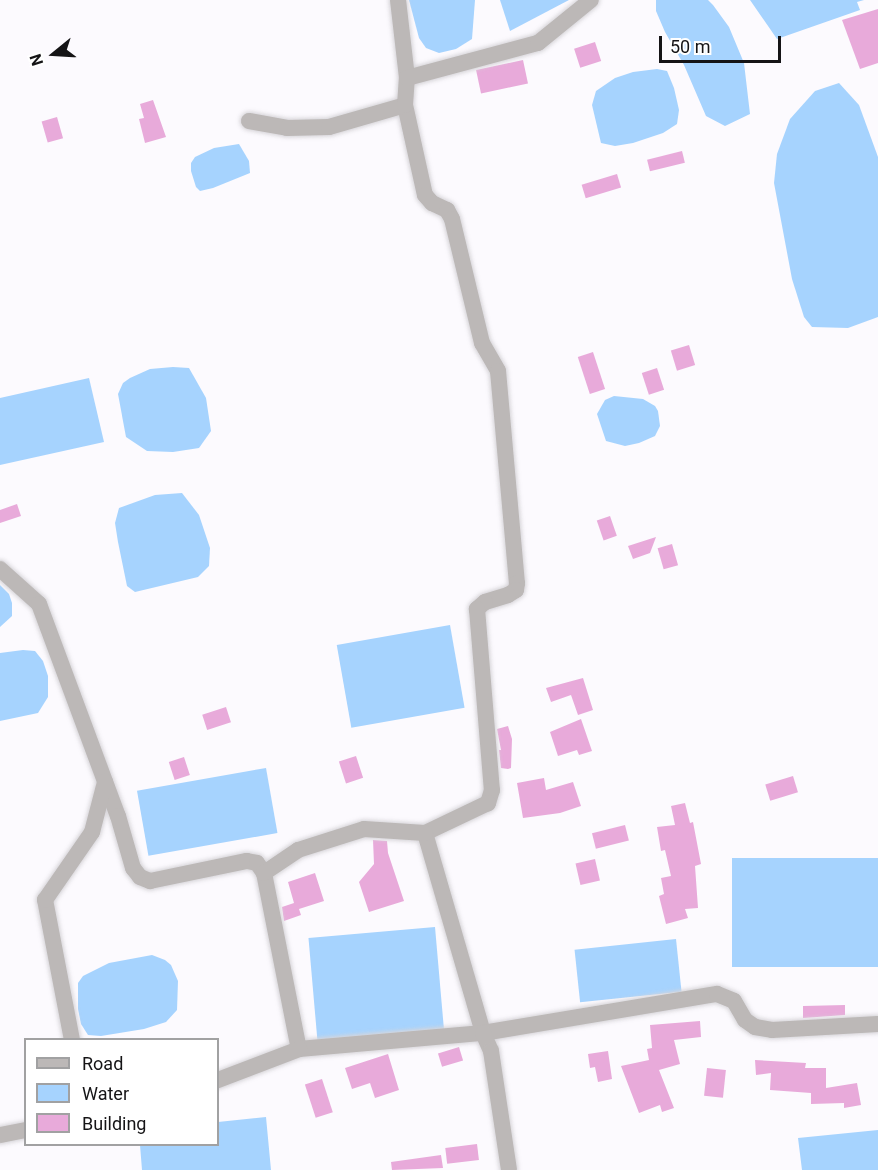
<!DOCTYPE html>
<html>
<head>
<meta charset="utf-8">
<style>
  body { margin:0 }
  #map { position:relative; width:878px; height:1170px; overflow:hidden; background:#fcfafe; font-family:Roboto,sans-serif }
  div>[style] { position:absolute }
  .water>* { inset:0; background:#a6d3fe; transform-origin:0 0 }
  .building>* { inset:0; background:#e8aada; transform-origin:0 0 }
  .roads { filter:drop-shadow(0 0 2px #d7d5d9) drop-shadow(0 0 2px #d7d5d9) }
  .minor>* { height:16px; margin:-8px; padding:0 8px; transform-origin:8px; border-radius:8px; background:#bcb8b7 }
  span { translate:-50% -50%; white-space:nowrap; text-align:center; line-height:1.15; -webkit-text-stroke:6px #fff; paint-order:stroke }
  .legend { position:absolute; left:24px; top:1038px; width:195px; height:108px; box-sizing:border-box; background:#fff; border:2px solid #a1a1a2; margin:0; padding:8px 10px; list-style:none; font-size:18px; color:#151416 }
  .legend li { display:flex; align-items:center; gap:12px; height:30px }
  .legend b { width:30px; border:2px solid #a1a1a2 }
  .north { position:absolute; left:24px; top:24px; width:60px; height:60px; -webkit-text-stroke:4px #fff; paint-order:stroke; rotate:252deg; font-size:16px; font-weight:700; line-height:24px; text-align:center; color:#151416 }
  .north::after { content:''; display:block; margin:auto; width:21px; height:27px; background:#151416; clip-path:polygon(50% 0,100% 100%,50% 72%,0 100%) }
  .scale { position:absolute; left:659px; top:36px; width:122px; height:27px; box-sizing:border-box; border:3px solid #151416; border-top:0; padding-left:8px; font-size:18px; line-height:21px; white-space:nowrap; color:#151416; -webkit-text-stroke:4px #fff; paint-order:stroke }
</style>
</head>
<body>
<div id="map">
  <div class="water">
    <div style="clip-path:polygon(409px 0,475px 0,472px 39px,456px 49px,439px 53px,426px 48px,419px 38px)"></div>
    <div style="clip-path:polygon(500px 0,569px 0,510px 31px)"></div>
    <div style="clip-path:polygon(656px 0,708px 0,713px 5px,729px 27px,744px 63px,750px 114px,725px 126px,706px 116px,684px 65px,665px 32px,656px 11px)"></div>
    <div style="clip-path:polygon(750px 0,864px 0,857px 2px,860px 10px,777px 39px)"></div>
    <div style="clip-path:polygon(657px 69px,667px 71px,674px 88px,679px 110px,677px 124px,663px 133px,633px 143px,615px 146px,601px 143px,592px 105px,596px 91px,615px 78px,633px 72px)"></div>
    <div style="clip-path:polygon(839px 83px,859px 105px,878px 157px,878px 317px,848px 328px,812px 327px,804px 317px,792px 279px,774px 183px,777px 154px,790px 119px,815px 91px)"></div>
    <div style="clip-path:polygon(239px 144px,249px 161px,250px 173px,213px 188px,200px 191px,196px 187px,191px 171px,191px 163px,195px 157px,214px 148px)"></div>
    <div style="clip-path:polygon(173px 367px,189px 368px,206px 398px,211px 431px,199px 448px,173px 452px,147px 451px,126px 437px,118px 394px,123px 383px,130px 378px,150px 369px)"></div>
    <div style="clip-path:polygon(89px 378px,104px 442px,0 465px,0 398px)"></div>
    <div style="clip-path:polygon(614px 396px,643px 399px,655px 406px,658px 411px,660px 426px,655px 436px,639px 443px,625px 446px,606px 441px,597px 414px,605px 400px)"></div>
    <div style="clip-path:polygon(182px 493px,199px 515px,210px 548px,209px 566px,198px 577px,135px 592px,127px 586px,118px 542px,115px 523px,119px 508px,155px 495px)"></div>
    <div style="clip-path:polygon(0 585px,9px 594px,12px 603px,12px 616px,0 627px)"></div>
    <div style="left:450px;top:625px;width:84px;height:115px;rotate:80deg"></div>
    <div style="clip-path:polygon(23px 650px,35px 651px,43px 661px,48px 676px,48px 697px,38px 713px,0 721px,0 653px)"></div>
    <div style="left:266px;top:768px;width:66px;height:131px;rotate:80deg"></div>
    <div style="left:878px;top:858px;width:109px;height:146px;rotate:90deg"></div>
    <div style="left:435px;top:927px;width:104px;height:127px;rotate:85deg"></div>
    <div style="left:676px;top:939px;width:53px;height:102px;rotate:84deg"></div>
    <div style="clip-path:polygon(152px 955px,165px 960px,171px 965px,178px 981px,177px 1010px,166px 1022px,144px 1029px,101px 1036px,88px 1035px,81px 1024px,78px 1009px,78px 983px,83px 976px,109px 963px)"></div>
    <div style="clip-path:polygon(266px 1117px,271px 1170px,142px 1170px,140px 1145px,218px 1144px,218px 1122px)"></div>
    <div style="clip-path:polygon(878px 1130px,878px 1170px,802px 1170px,798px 1138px)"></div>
  </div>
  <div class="building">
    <div style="clip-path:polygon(878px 9px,878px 63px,860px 69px,842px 20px)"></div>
    <div style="left:595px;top:42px;width:20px;height:22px;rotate:72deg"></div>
    <div style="left:523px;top:60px;width:24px;height:48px;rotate:78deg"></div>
    <div style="clip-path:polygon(153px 100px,166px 137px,145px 143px,139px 119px,144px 118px,140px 104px)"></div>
    <div style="left:57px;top:117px;width:22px;height:16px;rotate:74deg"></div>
    <div style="left:682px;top:151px;width:12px;height:36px;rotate:76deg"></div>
    <div style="left:617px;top:174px;width:14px;height:37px;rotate:73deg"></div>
    <div style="left:689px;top:345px;width:21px;height:19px;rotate:73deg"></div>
    <div style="left:593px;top:352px;width:39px;height:16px;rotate:72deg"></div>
    <div style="left:657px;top:368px;width:23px;height:16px;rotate:72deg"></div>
    <div style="clip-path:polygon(17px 504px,21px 516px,0 523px,0 510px)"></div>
    <div style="left:610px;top:516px;width:21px;height:14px;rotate:71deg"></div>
    <div style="clip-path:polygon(656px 537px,650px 553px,633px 559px,628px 546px)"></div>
    <div style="left:672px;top:544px;width:22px;height:15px;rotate:74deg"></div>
    <div style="clip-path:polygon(583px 678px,593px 710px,578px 715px,571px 695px,551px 702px,546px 688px)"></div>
    <div style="left:226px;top:707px;width:16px;height:25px;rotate:72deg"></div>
    <div style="clip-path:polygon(581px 719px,592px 751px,579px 755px,577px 750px,558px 756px,550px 732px)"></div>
    <div style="clip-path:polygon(508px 726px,512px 739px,511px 768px,508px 769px,501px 768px,499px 750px,501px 750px,497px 729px)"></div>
    <div style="left:356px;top:756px;width:23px;height:18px;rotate:72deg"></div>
    <div style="left:184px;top:757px;width:19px;height:16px;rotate:72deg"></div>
    <div style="left:793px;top:776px;width:17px;height:29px;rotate:73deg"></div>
    <div style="clip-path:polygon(544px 778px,546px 790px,573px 782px,581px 806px,560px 813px,523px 818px,517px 783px)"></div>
    <div style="clip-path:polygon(685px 803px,690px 823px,693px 822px,701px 864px,695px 866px,698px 908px,685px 909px,688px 918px,666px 924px,659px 896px,664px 894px,661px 878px,671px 876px,665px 850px,661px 851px,657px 827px,675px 825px,671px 806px)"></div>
    <div style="left:625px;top:825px;width:16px;height:34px;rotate:76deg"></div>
    <div style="clip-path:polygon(373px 840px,387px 841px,388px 853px,404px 901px,369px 912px,359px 882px,374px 864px)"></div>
    <div style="left:595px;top:859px;width:22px;height:20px;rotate:77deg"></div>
    <div style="clip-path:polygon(315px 873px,324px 901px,299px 909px,301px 915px,284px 921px,282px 907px,294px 903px,288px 882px)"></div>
    <div style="clip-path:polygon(845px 1005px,845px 1015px,803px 1018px,803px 1006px)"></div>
    <div style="clip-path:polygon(700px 1021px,701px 1037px,674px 1040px,680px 1064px,659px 1070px,674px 1108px,662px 1112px,660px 1105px,639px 1113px,621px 1066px,649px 1060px,647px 1049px,652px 1048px,650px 1025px)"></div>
    <div style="left:459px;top:1047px;width:14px;height:22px;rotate:73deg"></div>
    <div style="clip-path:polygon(608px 1051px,612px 1079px,598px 1082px,595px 1067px,590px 1068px,588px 1054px)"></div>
    <div style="clip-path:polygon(388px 1054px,399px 1090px,375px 1098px,370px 1083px,352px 1089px,345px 1068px)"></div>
    <div style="clip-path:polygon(755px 1060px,806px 1063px,805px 1068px,826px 1068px,826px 1088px,857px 1083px,861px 1105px,844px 1108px,844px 1103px,811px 1104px,811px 1093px,770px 1090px,771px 1073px,756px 1075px)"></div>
    <div style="left:707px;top:1068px;width:19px;height:28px;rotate:6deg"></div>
    <div style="left:322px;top:1079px;width:35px;height:18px;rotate:72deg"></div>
    <div style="left:477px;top:1144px;width:16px;height:32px;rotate:83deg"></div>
    <div style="clip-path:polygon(441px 1155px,443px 1168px,392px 1170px,391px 1162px)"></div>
  </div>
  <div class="roads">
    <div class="minor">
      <div style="left:398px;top:0;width:79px;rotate:83.4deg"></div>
      <div style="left:405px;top:105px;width:92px;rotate:77.5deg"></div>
      <div style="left:425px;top:195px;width:11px;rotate:49deg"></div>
      <div style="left:432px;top:203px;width:17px;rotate:25deg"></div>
      <div style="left:447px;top:210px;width:10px;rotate:61deg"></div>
      <div style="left:452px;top:219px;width:128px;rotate:76.4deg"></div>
      <div style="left:482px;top:343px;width:32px;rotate:60deg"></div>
      <div style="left:498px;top:371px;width:213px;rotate:84.9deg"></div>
      <div style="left:517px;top:583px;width:7px;rotate:98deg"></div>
      <div style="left:516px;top:590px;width:9px;rotate:148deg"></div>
      <div style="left:508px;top:595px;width:24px;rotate:163deg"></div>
      <div style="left:485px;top:602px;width:11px;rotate:139deg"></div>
      <div style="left:477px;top:609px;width:182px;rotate:85.3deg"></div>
      <div style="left:492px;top:790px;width:14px;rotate:107deg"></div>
      <div style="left:488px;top:803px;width:70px;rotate:154.5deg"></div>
      <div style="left:425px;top:833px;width:208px;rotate:73.8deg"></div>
      <div style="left:483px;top:1033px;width:237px;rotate:-9.5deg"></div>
      <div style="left:717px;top:994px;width:18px;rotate:22deg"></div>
      <div style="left:734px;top:1001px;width:22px;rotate:60deg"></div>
      <div style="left:745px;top:1020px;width:12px;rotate:35deg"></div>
      <div style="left:755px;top:1027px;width:17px;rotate:10deg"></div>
      <div style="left:772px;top:1030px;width:106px;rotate:-3.2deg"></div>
      <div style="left:249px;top:121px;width:39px;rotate:10deg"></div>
      <div style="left:287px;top:128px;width:42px;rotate:-1.4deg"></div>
      <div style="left:329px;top:127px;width:79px;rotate:-16.1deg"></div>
      <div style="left:405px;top:105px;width:27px;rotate:-86deg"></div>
      <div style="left:407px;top:78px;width:136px;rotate:-15deg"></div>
      <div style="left:538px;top:43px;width:68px;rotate:-39.1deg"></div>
      <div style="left:0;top:569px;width:52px;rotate:41.9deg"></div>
      <div style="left:39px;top:604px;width:226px;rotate:69.6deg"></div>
      <div style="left:118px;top:816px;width:54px;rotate:73.9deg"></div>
      <div style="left:133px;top:868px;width:11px;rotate:52deg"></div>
      <div style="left:140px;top:877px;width:11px;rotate:22deg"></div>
      <div style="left:150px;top:881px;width:99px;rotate:-11.7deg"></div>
      <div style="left:247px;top:861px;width:10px;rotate:11deg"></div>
      <div style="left:257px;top:863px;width:12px;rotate:55deg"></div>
      <div style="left:264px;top:873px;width:179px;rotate:78.8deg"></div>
      <div style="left:299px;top:1049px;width:185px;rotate:-5deg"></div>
      <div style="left:483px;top:1033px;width:20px;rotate:66deg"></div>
      <div style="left:491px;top:1051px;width:120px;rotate:81.4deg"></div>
      <div style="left:264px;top:873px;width:41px;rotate:-34.1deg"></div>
      <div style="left:298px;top:850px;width:69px;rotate:-17.7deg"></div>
      <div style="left:364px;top:829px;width:61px;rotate:3.8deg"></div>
      <div style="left:72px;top:1040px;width:143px;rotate:-100.9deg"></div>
      <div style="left:45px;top:900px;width:83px;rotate:-55.3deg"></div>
      <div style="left:92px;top:832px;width:52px;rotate:-75.4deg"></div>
      <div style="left:218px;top:1080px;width:87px;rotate:-20.9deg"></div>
      <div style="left:0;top:1135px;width:26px;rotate:-11deg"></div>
    </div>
  </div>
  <ul class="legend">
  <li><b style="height:8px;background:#bcb8b7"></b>Road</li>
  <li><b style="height:16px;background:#a6d3fe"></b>Water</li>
  <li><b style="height:16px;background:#e8aada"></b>Building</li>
  </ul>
  <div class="north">N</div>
  <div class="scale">50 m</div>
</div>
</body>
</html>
